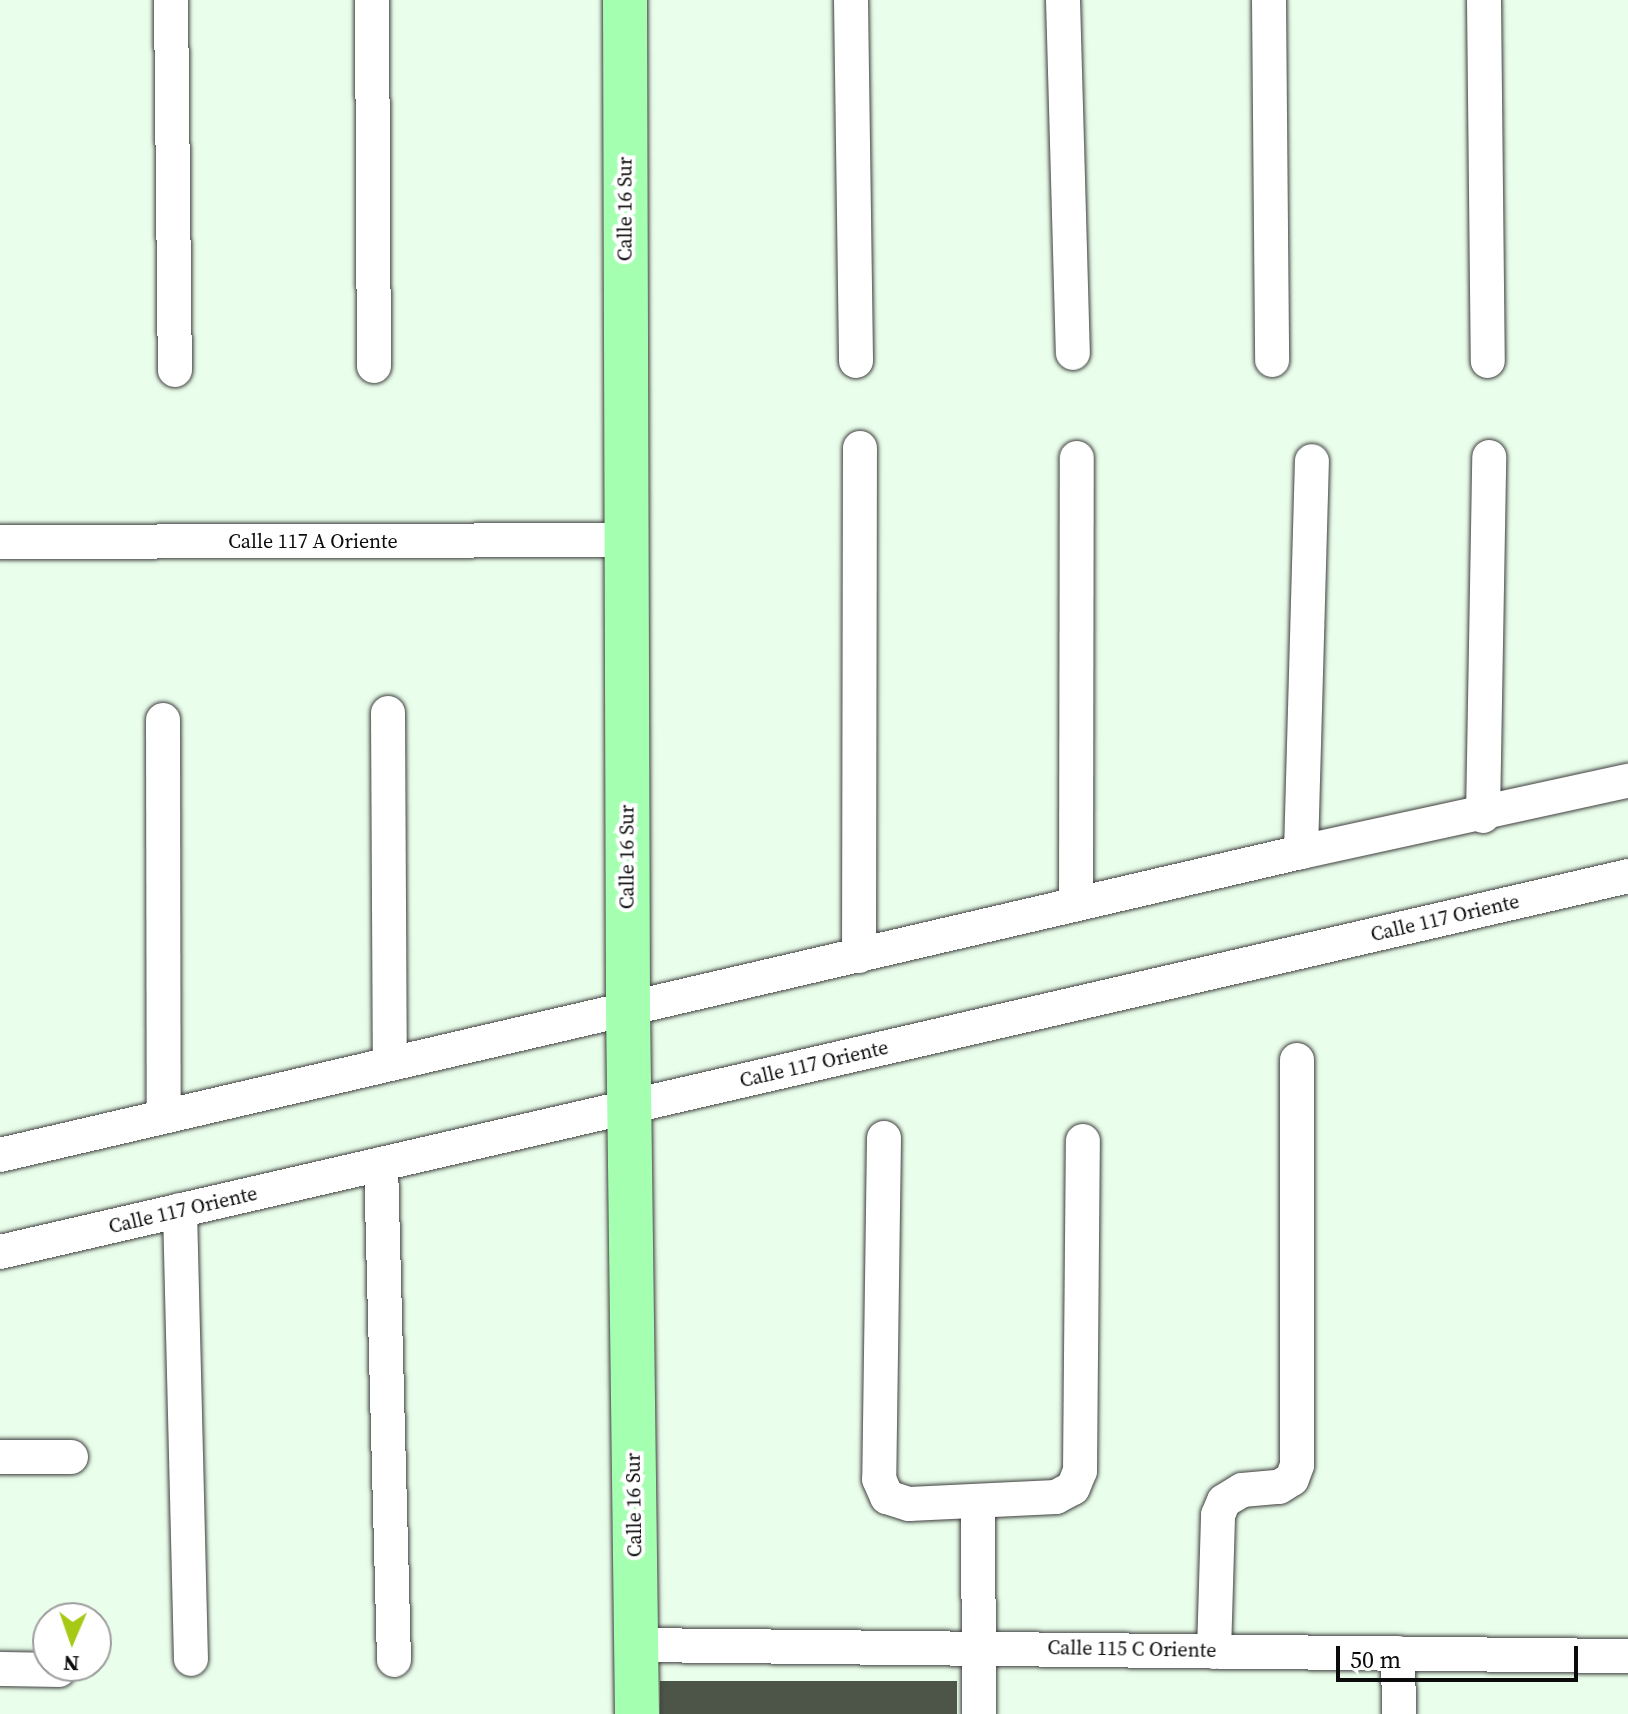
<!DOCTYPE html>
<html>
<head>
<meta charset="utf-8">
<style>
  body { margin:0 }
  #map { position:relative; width:1628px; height:1714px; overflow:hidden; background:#eaffeb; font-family:"Source Serif 4",serif }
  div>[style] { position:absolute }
  .building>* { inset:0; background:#4c5547; transform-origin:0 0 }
  .roads { filter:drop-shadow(0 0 2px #3e3e3e) drop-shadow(0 0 2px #3e3e3e) }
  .street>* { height:34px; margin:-17px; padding:0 17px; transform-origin:17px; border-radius:17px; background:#fff }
  .secondary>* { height:44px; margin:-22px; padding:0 22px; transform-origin:22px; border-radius:22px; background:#a5ffb1 }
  span { translate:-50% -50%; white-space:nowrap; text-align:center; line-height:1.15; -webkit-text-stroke:8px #fff; paint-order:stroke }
  .street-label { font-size:20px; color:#0b0b0b }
  .north { position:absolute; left:32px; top:1602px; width:80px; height:80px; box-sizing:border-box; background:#fff; border:2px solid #9d9d9d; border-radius:50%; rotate:182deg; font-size:22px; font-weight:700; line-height:32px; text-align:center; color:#0b0b0b }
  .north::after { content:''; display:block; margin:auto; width:28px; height:36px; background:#a6c916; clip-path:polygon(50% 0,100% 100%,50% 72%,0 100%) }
  .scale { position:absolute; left:1336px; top:1646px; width:242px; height:36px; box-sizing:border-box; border:4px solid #0b0b0b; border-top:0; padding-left:10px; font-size:24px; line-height:28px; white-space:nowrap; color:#0b0b0b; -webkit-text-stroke:6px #fff; paint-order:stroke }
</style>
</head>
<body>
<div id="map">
  <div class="building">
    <div style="left:957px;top:1681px;width:33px;height:297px;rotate:90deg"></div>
  </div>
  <div class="roads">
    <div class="street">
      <div style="left:171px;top:0;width:370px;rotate:89.4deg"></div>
      <div style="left:372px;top:0;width:366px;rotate:89.7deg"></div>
      <div style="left:851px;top:0;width:361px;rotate:89.2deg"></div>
      <div style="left:1063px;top:0;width:353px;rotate:88.4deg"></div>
      <div style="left:1269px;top:0;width:360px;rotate:89.5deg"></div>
      <div style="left:1484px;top:0;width:361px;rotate:89.4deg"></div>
      <div style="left:0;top:542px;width:626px;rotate:-0.18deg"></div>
      <div style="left:388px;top:713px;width:350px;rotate:89.7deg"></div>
      <div style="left:163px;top:720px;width:395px;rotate:89.9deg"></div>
      <div style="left:1483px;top:816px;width:359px;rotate:-89deg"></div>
      <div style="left:1301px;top:852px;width:391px;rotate:-88.4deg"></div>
      <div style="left:1076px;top:904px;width:446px;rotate:-89.9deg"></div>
      <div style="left:859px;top:956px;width:508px;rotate:-89.89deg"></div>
      <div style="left:884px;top:1138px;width:341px;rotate:90.8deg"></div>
      <div style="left:879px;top:1479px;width:20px;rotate:66deg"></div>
      <div style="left:887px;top:1497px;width:23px;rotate:18deg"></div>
      <div style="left:909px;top:1504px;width:147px;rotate:-2.7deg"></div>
      <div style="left:1056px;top:1497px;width:19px;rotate:-28deg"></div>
      <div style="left:1073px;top:1488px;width:18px;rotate:-68deg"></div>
      <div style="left:1080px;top:1471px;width:330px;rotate:-89.5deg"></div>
      <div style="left:0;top:1155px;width:1336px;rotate:-13.11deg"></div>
      <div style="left:1301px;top:852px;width:335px;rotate:-12.3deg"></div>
      <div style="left:381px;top:1164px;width:496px;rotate:88.5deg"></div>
      <div style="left:180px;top:1210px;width:449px;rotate:88.6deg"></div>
      <div style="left:0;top:1252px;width:1671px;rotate:-13deg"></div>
      <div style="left:0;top:1457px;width:71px"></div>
      <div style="left:978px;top:1501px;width:213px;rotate:89.7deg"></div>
      <div style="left:636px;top:1645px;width:992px;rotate:0.64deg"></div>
      <div style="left:1214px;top:1652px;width:137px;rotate:-88.3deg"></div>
      <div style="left:1218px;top:1515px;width:15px;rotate:-67deg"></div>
      <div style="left:1224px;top:1501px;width:21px;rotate:-31deg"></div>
      <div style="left:1242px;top:1490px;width:37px;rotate:-5deg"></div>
      <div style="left:1279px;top:1487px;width:15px;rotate:-32deg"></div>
      <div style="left:1292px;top:1479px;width:15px;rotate:-70deg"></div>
      <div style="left:1297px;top:1465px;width:405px;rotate:-90deg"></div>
      <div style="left:1398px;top:1653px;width:61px;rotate:89.1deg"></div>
      <div style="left:0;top:1669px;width:59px;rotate:1deg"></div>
    </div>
    <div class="secondary">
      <div style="left:625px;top:0;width:1008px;rotate:89.83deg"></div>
      <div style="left:628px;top:1008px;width:706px;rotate:89.27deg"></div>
    </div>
  </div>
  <div class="street-label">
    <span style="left:625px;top:209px;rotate:-90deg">Calle 16 Sur</span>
    <span style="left:313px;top:541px">Calle 117 A Oriente</span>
    <span style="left:627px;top:857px;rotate:-90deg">Calle 16 Sur</span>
    <span style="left:1445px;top:918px;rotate:-13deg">Calle 117 Oriente</span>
    <span style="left:814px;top:1064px;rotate:-13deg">Calle 117 Oriente</span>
    <span style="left:183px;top:1210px;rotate:-13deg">Calle 117 Oriente</span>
    <span style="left:634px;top:1505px;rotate:-91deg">Calle 16 Sur</span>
    <span style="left:1132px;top:1649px;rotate:1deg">Calle 115 C Oriente</span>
  </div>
  <div class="north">N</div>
  <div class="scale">50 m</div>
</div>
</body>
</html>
